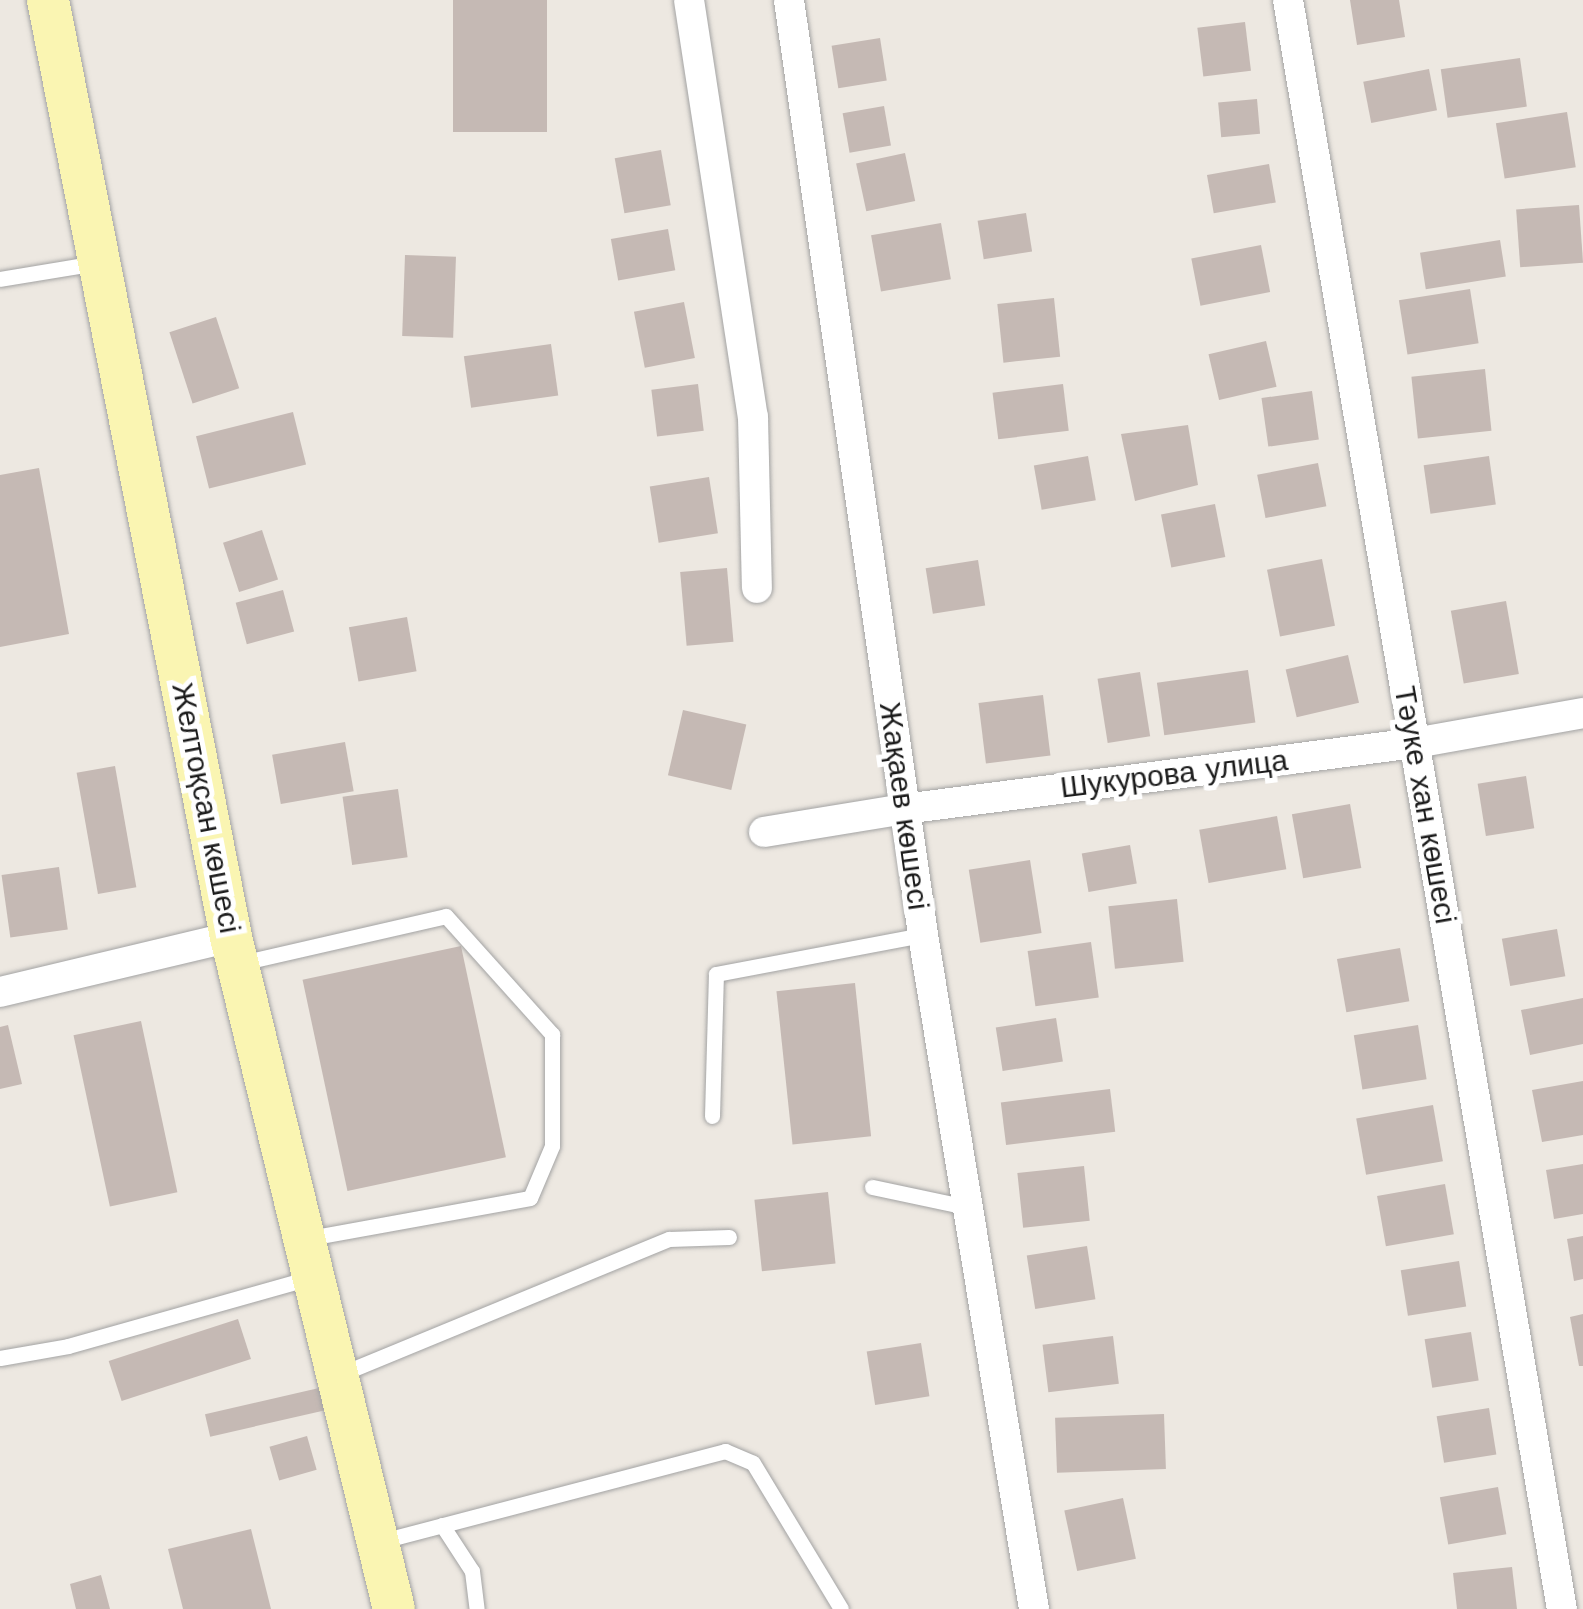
<!DOCTYPE html>
<html>
<head>
<meta charset="utf-8">
<style>
  body { margin:0 }
  #map { position:relative; width:1583px; height:1609px; overflow:hidden; background:#ede8e1; font-family:"Work Sans",sans-serif }
  div>[style] { position:absolute }
  .building>* { inset:0; background:#c5b9b4; transform-origin:0 0 }
  .roads { filter:drop-shadow(0 0 2px #a3a3a3) drop-shadow(0 0 2px #a3a3a3) }
  .lane>* { height:15px; margin:-7.5px; padding:0 7.5px; transform-origin:7.5px; border-radius:7.5px; background:#fff }
  .street>* { height:30px; margin:-15px; padding:0 15px; transform-origin:15px; border-radius:15px; background:#fff }
  .secondary>* { height:42px; margin:-21px; padding:0 21px; transform-origin:21px; border-radius:21px; background:#faf5b2 }
  span { translate:-50% -50%; white-space:nowrap; text-align:center; line-height:1.15; -webkit-text-stroke:10px #fff; paint-order:stroke }
  .street-label { font-size:30px; color:#1c1c1c }
</style>
</head>
<body>
<div id="map">
  <div class="building">
    <div style="left:453px;top:0;width:94px;height:132px"></div>
    <div style="clip-path:polygon(1350px 0,1399px 0,1405px 37px,1357px 45px)"></div>
    <div style="left:1245px;top:22px;width:49px;height:48px;rotate:83deg"></div>
    <div style="left:880px;top:38px;width:43px;height:49px;rotate:81deg"></div>
    <div style="left:1520px;top:58px;width:49px;height:80px;rotate:82deg"></div>
    <div style="left:1429px;top:69px;width:42px;height:67px;rotate:79deg"></div>
    <div style="left:1257px;top:99px;width:35px;height:39px;rotate:85deg"></div>
    <div style="left:884px;top:106px;width:40px;height:42px;rotate:80deg"></div>
    <div style="left:1567px;top:112px;width:56px;height:72px;rotate:81deg"></div>
    <div style="left:661px;top:150px;width:56px;height:47px;rotate:80deg"></div>
    <div style="left:905px;top:153px;width:49px;height:50px;rotate:78deg"></div>
    <div style="left:1269px;top:164px;width:39px;height:63px;rotate:80deg"></div>
    <div style="left:1579px;top:205px;width:58px;height:63px;rotate:86deg"></div>
    <div style="left:1026px;top:213px;width:39px;height:49px;rotate:81deg"></div>
    <div style="left:941px;top:223px;width:57px;height:71px;rotate:80deg"></div>
    <div style="left:668px;top:229px;width:42px;height:58px;rotate:80deg"></div>
    <div style="left:1500px;top:240px;width:37px;height:81px;rotate:81deg"></div>
    <div style="left:1261px;top:245px;width:48px;height:71px;rotate:79deg"></div>
    <div style="left:405px;top:255px;width:51px;height:81px;rotate:2deg"></div>
    <div style="left:1470px;top:289px;width:55px;height:72px;rotate:81deg"></div>
    <div style="left:1054px;top:298px;width:59px;height:57px;rotate:84deg"></div>
    <div style="left:684px;top:302px;width:57px;height:51px;rotate:79deg"></div>
    <div style="left:216px;top:317px;width:75px;height:49px;rotate:72deg"></div>
    <div style="left:1266px;top:341px;width:47px;height:59px;rotate:77deg"></div>
    <div style="left:551px;top:344px;width:52px;height:88px;rotate:82deg"></div>
    <div style="left:1485px;top:369px;width:62px;height:74px;rotate:84deg"></div>
    <div style="left:698px;top:384px;width:47px;height:47px;rotate:83deg"></div>
    <div style="left:1063px;top:384px;width:47px;height:71px;rotate:83deg"></div>
    <div style="left:1312px;top:391px;width:49px;height:51px;rotate:82deg"></div>
    <div style="left:293px;top:412px;width:54px;height:100px;rotate:76deg"></div>
    <div style="clip-path:polygon(1188px 425px,1198px 485px,1135px 501px,1121px 434px)"></div>
    <div style="left:1088px;top:456px;width:45px;height:55px;rotate:80deg"></div>
    <div style="left:1489px;top:456px;width:49px;height:66px;rotate:82deg"></div>
    <div style="left:1318px;top:463px;width:44px;height:62px;rotate:79deg"></div>
    <div style="clip-path:polygon(39px 468px,69px 634px,0 647px,0 475px)"></div>
    <div style="left:709px;top:477px;width:57px;height:60px;rotate:81deg"></div>
    <div style="left:1215px;top:504px;width:54px;height:55px;rotate:79deg"></div>
    <div style="left:262px;top:530px;width:52px;height:41px;rotate:72deg"></div>
    <div style="left:1322px;top:559px;width:68px;height:56px;rotate:79deg"></div>
    <div style="left:978px;top:560px;width:46px;height:53px;rotate:81deg"></div>
    <div style="left:727px;top:568px;width:74px;height:47px;rotate:85deg"></div>
    <div style="left:283px;top:590px;width:43px;height:49px;rotate:75deg"></div>
    <div style="left:1506px;top:601px;width:74px;height:56px;rotate:80deg"></div>
    <div style="left:407px;top:617px;width:55px;height:59px;rotate:80deg"></div>
    <div style="left:1348px;top:655px;width:49px;height:64px;rotate:77deg"></div>
    <div style="left:1248px;top:670px;width:53px;height:92px;rotate:82deg"></div>
    <div style="left:1140px;top:672px;width:65px;height:43px;rotate:81deg"></div>
    <div style="left:1043px;top:695px;width:61px;height:65px;rotate:83deg"></div>
    <div style="left:683px;top:710px;width:65px;height:67px;rotate:13deg"></div>
    <div style="left:345px;top:742px;width:50px;height:74px;rotate:80deg"></div>
    <div style="left:115px;top:766px;width:123px;height:39px;rotate:80deg"></div>
    <div style="left:1526px;top:776px;width:53px;height:49px;rotate:81deg"></div>
    <div style="left:398px;top:789px;width:69px;height:56px;rotate:82deg"></div>
    <div style="left:1350px;top:804px;width:65px;height:59px;rotate:80deg"></div>
    <div style="left:1277px;top:816px;width:54px;height:79px;rotate:80deg"></div>
    <div style="left:1130px;top:845px;width:39px;height:49px;rotate:80deg"></div>
    <div style="left:1030px;top:860px;width:74px;height:62px;rotate:81deg"></div>
    <div style="left:59px;top:867px;width:63px;height:58px;rotate:82deg"></div>
    <div style="left:1177px;top:899px;width:63px;height:69px;rotate:84deg"></div>
    <div style="left:1557px;top:929px;width:48px;height:56px;rotate:80deg"></div>
    <div style="left:1091px;top:942px;width:56px;height:64px;rotate:82deg"></div>
    <div style="left:461px;top:946px;width:216px;height:162px;rotate:78deg"></div>
    <div style="left:1400px;top:948px;width:54px;height:64px;rotate:80deg"></div>
    <div style="left:855px;top:983px;width:154px;height:79px;rotate:84deg"></div>
    <div style="clip-path:polygon(1583px 998px,1583px 1044px,1530px 1055px,1521px 1010px)"></div>
    <div style="left:1056px;top:1018px;width:44px;height:61px;rotate:81deg"></div>
    <div style="left:141px;top:1021px;width:175px;height:69px;rotate:78deg"></div>
    <div style="clip-path:polygon(8px 1025px,22px 1084px,0 1089px,0 1027px)"></div>
    <div style="left:1418px;top:1025px;width:55px;height:65px;rotate:81deg"></div>
    <div style="clip-path:polygon(1583px 1081px,1583px 1135px,1542px 1142px,1532px 1090px)"></div>
    <div style="left:1110px;top:1089px;width:43px;height:110px;rotate:83deg"></div>
    <div style="left:1433px;top:1105px;width:57px;height:78px;rotate:80deg"></div>
    <div style="clip-path:polygon(1583px 1164px,1583px 1214px,1554px 1219px,1546px 1170px)"></div>
    <div style="left:1084px;top:1166px;width:55px;height:67px;rotate:84deg"></div>
    <div style="left:1445px;top:1184px;width:51px;height:69px;rotate:80deg"></div>
    <div style="left:828px;top:1192px;width:72px;height:74px;rotate:84deg"></div>
    <div style="clip-path:polygon(1583px 1236px,1583px 1279px,1574px 1281px,1567px 1239px)"></div>
    <div style="left:1087px;top:1246px;width:54px;height:61px;rotate:81deg"></div>
    <div style="left:1459px;top:1261px;width:46px;height:59px;rotate:81deg"></div>
    <div style="clip-path:polygon(1583px 1314px,1583px 1366px,1579px 1366px,1570px 1317px)"></div>
    <div style="left:238px;top:1319px;width:42px;height:136px;rotate:72deg"></div>
    <div style="left:1471px;top:1332px;width:49px;height:47px;rotate:81deg"></div>
    <div style="left:1113px;top:1336px;width:48px;height:71px;rotate:83deg"></div>
    <div style="left:921px;top:1343px;width:54px;height:55px;rotate:81deg"></div>
    <div style="left:319px;top:1388px;width:23px;height:117px;rotate:77deg"></div>
    <div style="left:1489px;top:1408px;width:47px;height:53px;rotate:81deg"></div>
    <div style="left:1164px;top:1414px;width:55px;height:109px;rotate:88deg"></div>
    <div style="left:307px;top:1436px;width:35px;height:39px;rotate:74deg"></div>
    <div style="left:1498px;top:1487px;width:48px;height:59px;rotate:80deg"></div>
    <div style="left:1123px;top:1498px;width:62px;height:60px;rotate:78deg"></div>
    <div style="clip-path:polygon(251px 1529px,271px 1609px,183px 1609px,168px 1549px)"></div>
    <div style="clip-path:polygon(1512px 1567px,1517px 1609px,1457px 1609px,1453px 1573px)"></div>
    <div style="clip-path:polygon(101px 1575px,110px 1609px,76px 1609px,70px 1584px)"></div>
  </div>
  <div class="roads">
    <div class="lane">
      <div style="left:0;top:279px;width:98px;rotate:-9.4deg"></div>
      <div style="left:241px;top:963px;width:210px;rotate:-12.9deg"></div>
      <div style="left:446px;top:916px;width:159px;rotate:48.1deg"></div>
      <div style="left:552px;top:1034px;width:112px;rotate:90deg"></div>
      <div style="left:552px;top:1146px;width:56px;rotate:112.9deg"></div>
      <div style="left:530px;top:1198px;width:225px;rotate:169.7deg"></div>
      <div style="left:712px;top:1116px;width:142px;rotate:-88.4deg"></div>
      <div style="left:716px;top:974px;width:211px;rotate:-10.7deg"></div>
      <div style="left:872px;top:1187px;width:97px;rotate:11.9deg"></div>
      <div style="left:0;top:1358px;width:69px;rotate:-10deg"></div>
      <div style="left:68px;top:1346px;width:251px;rotate:-15.7deg"></div>
      <div style="left:341px;top:1374px;width:355px;rotate:-22.4deg"></div>
      <div style="left:669px;top:1239px;width:60px;rotate:-1.9deg"></div>
      <div style="left:442px;top:1525px;width:55px;rotate:56.9deg"></div>
      <div style="left:472px;top:1571px;width:38px;rotate:83deg"></div>
      <div style="left:382px;top:1541px;width:355px;rotate:-14.7deg"></div>
      <div style="left:725px;top:1451px;width:30px;rotate:23deg"></div>
      <div style="left:753px;top:1463px;width:170px;rotate:58.9deg"></div>
    </div>
    <div class="street">
      <div style="left:689px;top:0;width:422px;rotate:81.3deg"></div>
      <div style="left:753px;top:417px;width:171px;rotate:88.7deg"></div>
      <div style="left:789px;top:0;width:945px;rotate:81.84deg"></div>
      <div style="left:923px;top:935px;width:683px;rotate:80.65deg"></div>
      <div style="left:1288px;top:0;width:1632px;rotate:80.34deg"></div>
      <div style="left:764px;top:832px;width:142px;rotate:-9.3deg"></div>
      <div style="left:904px;top:809px;width:515px;rotate:-7.36deg"></div>
      <div style="left:1415px;top:743px;width:171px;rotate:-10.1deg"></div>
      <div style="left:0;top:992px;width:237px;rotate:-13.4deg"></div>
    </div>
    <div class="secondary">
      <div style="left:48px;top:0;width:955px;rotate:78.95deg"></div>
      <div style="left:231px;top:937px;width:691px;rotate:76.37deg"></div>
    </div>
  </div>
  <div class="street-label">
    <span style="left:1174px;top:774px;rotate:-7deg">Шукурова улица</span>
    <span style="left:1425px;top:805px;rotate:80deg">Тәуке хан көшесі</span>
    <span style="left:904px;top:806px;rotate:82deg">Жақаев көшесі</span>
    <span style="left:206px;top:808px;rotate:79deg">Желтоқсан көшесі</span>
  </div>
</div>
</body>
</html>
